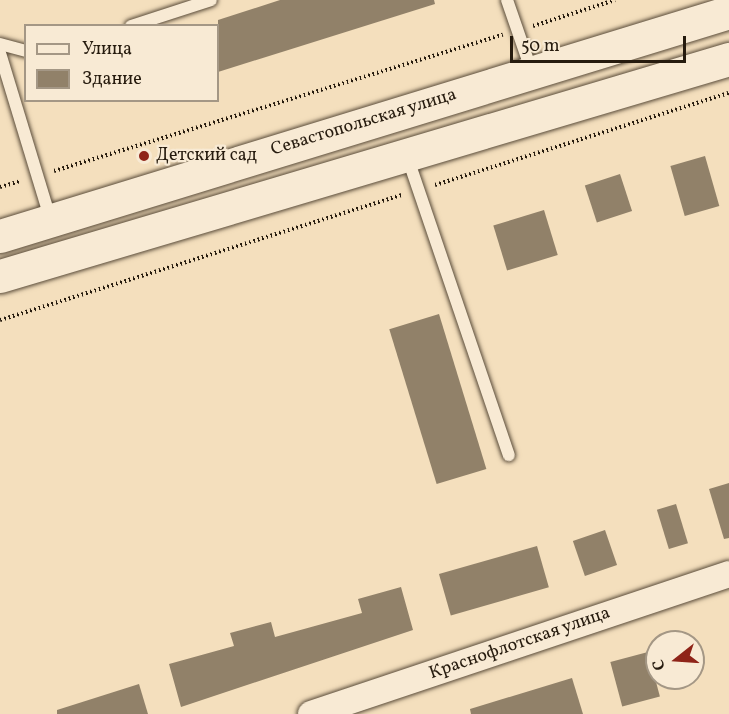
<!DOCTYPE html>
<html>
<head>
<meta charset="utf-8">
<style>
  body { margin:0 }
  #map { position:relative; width:729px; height:714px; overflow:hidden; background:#f4dfbd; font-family:Vollkorn,serif }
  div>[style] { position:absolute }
  .building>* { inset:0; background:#918169; transform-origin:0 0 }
  .path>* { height:4px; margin-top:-2px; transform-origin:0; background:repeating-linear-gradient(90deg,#261b0e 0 1.5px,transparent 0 4.5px) }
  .roads { filter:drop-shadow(0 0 2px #5a4c3a) drop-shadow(0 0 2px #5a4c3a) }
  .lane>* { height:12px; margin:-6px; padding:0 6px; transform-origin:6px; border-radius:6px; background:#f8ead4 }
  .street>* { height:26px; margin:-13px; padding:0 13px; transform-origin:13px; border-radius:13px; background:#f8ead4 }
  .secondary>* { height:33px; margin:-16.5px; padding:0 16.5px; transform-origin:16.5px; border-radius:16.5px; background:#f8ead4 }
  .dots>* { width:16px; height:16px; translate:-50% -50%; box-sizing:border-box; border:3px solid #f8ead4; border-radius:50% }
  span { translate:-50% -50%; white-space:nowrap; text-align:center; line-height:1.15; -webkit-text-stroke:4.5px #f8ead4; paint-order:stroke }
  .street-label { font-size:18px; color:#261b0e }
  .poi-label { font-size:18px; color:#261b0e }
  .left { translate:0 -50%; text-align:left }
  .legend { position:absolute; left:24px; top:24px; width:195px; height:78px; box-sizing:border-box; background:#f8ead4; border:2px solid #a49785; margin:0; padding:8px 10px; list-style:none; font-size:18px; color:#261b0e }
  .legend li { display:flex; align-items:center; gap:12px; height:30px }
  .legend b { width:30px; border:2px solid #a49785 }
  .north { position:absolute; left:645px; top:630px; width:60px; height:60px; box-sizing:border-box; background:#f8ead4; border:2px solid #a49785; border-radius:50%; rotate:253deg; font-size:16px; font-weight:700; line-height:24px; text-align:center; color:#261b0e }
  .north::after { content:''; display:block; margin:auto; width:21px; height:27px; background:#8f2418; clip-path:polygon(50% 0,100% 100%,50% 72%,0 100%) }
  .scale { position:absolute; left:510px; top:36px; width:176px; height:27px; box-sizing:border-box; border:3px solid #261b0e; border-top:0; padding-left:8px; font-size:18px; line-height:21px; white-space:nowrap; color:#261b0e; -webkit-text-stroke:4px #f8ead4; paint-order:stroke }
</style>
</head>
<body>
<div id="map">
  <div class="building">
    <div style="clip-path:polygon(280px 0,434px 0,435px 4px,218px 72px,218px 20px)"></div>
    <div style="left:705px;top:156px;width:52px;height:36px;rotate:74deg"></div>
    <div style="left:620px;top:174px;width:39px;height:37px;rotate:72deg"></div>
    <div style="left:544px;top:210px;width:47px;height:53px;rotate:73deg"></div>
    <div style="left:439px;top:314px;width:162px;height:52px;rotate:73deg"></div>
    <div style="clip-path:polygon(729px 483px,729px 538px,724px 539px,709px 489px)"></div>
    <div style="left:676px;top:504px;width:41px;height:20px;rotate:73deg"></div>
    <div style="left:605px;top:530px;width:37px;height:34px;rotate:71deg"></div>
    <div style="left:537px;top:546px;width:43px;height:102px;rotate:74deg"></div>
    <div style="clip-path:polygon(401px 587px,413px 630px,181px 707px,169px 664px,234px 646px,230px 633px,271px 622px,275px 637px,362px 613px,358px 599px)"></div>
    <div style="left:648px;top:652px;width:46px;height:39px;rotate:75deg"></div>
    <div style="clip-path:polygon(572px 678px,583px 714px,471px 714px,470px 709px)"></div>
    <div style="clip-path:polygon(139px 684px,148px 714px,57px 714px,57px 710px)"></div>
  </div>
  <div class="path">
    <div style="left:533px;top:26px;width:86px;rotate:-17.6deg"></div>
    <div style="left:54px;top:171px;width:469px;rotate:-16.9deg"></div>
    <div style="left:435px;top:185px;width:308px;rotate:-17.4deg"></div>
    <div style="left:0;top:187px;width:22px;rotate:-16deg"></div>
    <div style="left:0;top:320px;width:421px;rotate:-17.3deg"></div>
  </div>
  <div class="roads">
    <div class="lane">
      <div style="left:507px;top:0;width:76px;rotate:70.9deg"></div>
      <div style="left:131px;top:26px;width:84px;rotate:-18deg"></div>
      <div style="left:0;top:44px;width:27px;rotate:15deg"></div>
      <div style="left:0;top:53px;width:172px;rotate:73.1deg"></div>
      <div style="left:407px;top:156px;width:316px;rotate:71.2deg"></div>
    </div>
    <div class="street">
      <div style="left:311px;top:714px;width:441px;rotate:-18.5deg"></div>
    </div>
    <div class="secondary">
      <div style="left:0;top:236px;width:763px;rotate:-17.08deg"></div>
      <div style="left:0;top:276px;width:761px;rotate:-16.58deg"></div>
    </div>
  </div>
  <div class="dots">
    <div style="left:144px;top:156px;background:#8f2418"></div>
  </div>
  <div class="street-label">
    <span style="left:364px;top:123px;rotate:-17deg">Севастопольская улица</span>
    <span style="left:520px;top:644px;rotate:-19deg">Краснофлотская улица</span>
  </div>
  <div class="poi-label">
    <span class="left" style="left:156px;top:156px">Детский сад</span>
  </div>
  <ul class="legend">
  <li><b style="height:8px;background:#f8ead4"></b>Улица</li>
  <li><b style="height:16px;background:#918169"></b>Здание</li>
  </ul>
  <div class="north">С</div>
  <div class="scale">50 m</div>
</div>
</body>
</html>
